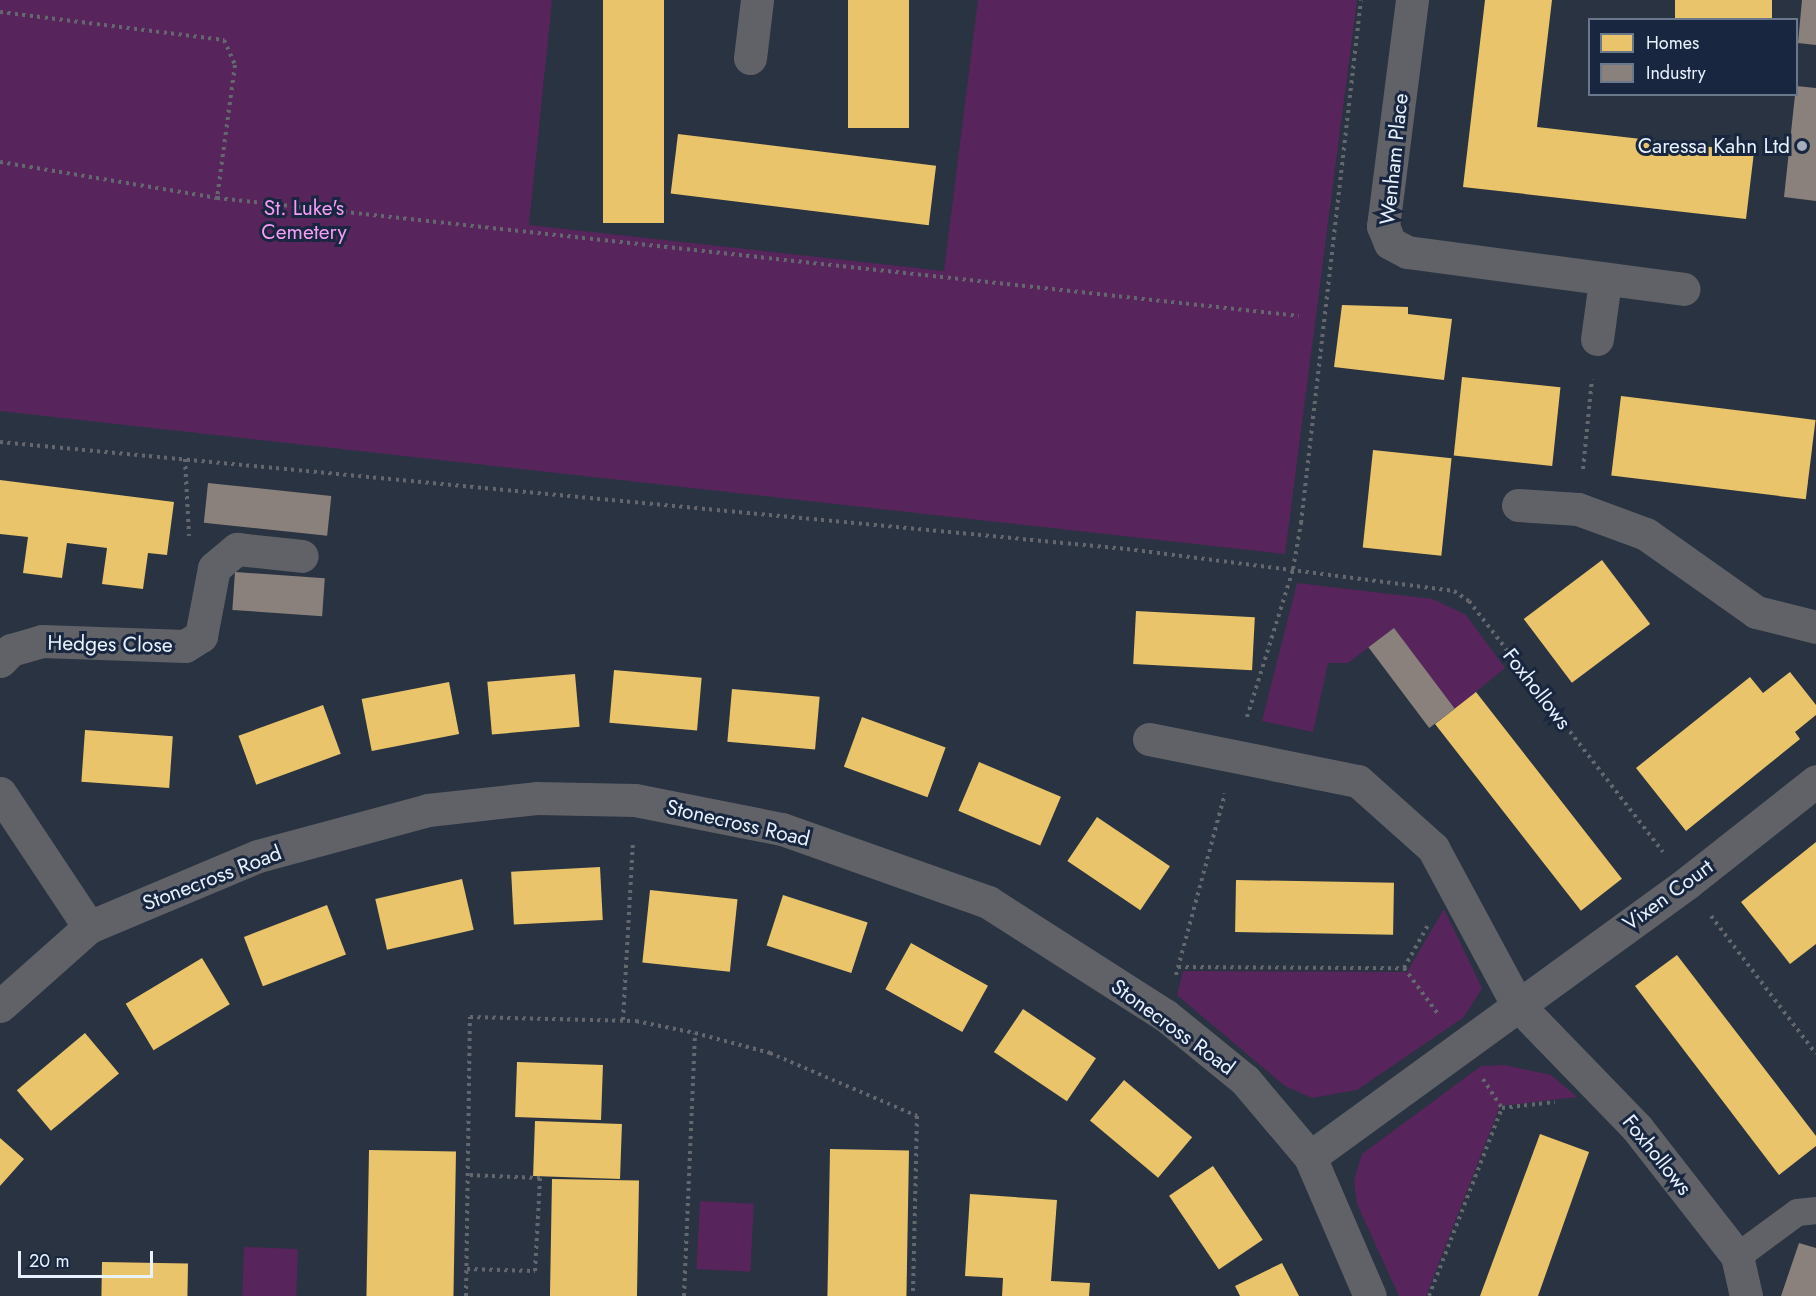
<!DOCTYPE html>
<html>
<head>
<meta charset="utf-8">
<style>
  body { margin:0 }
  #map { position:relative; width:1816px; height:1296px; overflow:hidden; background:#2a3341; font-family:Jost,sans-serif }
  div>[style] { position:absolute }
  .green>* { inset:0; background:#57245b; transform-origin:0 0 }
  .homes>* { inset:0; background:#e9c46a; transform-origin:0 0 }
  .industry>* { inset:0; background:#8a817c; transform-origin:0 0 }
  .path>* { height:4px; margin-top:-2px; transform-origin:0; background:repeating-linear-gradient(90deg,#65676e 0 3px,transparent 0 7.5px) }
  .service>* { height:27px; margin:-13.5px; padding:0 13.5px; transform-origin:13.5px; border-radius:13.5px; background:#606267 }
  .minor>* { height:33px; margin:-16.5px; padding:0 16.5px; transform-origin:16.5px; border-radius:16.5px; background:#606267 }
  .dots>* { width:16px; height:16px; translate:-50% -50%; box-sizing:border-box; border:3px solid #18273f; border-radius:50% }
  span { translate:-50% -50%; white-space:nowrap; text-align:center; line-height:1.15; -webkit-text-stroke:6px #18273f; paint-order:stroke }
  .poi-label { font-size:21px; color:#e8f1fe }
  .right { translate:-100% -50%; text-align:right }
  .street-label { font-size:21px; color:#e8f1fe }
  .park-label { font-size:21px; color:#f59cf5 }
  .legend { position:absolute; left:1588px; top:18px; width:210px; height:78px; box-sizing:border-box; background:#18273f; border:2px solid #6b788b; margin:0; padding:8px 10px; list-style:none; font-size:18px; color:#e8f1fe }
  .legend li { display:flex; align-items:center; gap:12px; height:30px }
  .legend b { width:30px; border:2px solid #6b788b }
  .scale { position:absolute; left:18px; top:1251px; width:135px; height:27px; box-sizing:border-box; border:3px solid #e8f1fe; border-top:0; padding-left:8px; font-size:18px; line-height:21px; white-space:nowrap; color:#e8f1fe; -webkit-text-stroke:4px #18273f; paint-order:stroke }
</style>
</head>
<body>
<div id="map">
  <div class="green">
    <div style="clip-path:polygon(0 0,552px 0,529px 225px,944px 271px,978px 0,1357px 0,1285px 554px,0 411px)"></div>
    <div style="clip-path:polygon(1297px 583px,1433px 599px,1466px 615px,1505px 668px,1455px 709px,1393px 629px,1348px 663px,1328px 663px,1313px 732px,1262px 721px)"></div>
    <div style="clip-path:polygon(1444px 909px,1482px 988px,1464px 1017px,1357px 1090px,1312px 1098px,1285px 1086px,1177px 995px,1183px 971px,1407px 972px)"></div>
    <div style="clip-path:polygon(1504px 1065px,1551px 1075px,1577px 1097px,1500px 1106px,1426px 1296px,1399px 1296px,1357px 1204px,1354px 1181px,1362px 1154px,1481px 1066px)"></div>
    <div style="left:700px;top:1201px;width:54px;height:68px;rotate:3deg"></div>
    <div style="left:244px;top:1247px;width:54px;height:49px;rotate:2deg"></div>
  </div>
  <div class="homes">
    <div style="left:603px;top:0;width:61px;height:223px"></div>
    <div style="left:848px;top:0;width:61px;height:128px"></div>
    <div style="clip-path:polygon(1485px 0,1552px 0,1537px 127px,1754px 152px,1746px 219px,1463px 187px)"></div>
    <div style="left:1675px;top:0;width:97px;height:20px"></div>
    <div style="left:678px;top:134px;width:260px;height:60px;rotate:7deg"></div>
    <div style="clip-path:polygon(1342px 305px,1408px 307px,1408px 314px,1452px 319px,1444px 380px,1334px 367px)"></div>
    <div style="left:1462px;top:377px;width:99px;height:79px;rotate:6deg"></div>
    <div style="left:1621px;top:396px;width:196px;height:80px;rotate:7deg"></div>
    <div style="left:1373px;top:450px;width:79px;height:98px;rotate:6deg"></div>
    <div style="clip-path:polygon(0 480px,174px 502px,167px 555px,148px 553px,143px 589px,102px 584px,107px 548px,67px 543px,62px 578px,23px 573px,28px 537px,0 534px)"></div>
    <div style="left:1602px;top:560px;width:80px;height:98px;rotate:53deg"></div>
    <div style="left:1136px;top:611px;width:119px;height:53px;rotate:3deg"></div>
    <div style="left:614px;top:670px;width:88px;height:53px;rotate:5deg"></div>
    <div style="clip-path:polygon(1790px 672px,1816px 705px,1816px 715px,1795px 732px,1800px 739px,1686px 831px,1636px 768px,1750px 677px,1763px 693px)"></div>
    <div style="left:575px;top:674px;width:53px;height:88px;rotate:85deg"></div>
    <div style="left:449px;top:682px;width:53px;height:89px;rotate:79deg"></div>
    <div style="left:732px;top:689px;width:88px;height:53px;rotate:5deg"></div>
    <div style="left:1476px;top:692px;width:237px;height:52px;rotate:52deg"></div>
    <div style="left:323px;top:705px;width:52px;height:90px;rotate:70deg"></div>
    <div style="left:862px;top:717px;width:89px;height:53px;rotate:20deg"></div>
    <div style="left:85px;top:730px;width:88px;height:52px;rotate:4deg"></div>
    <div style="left:979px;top:762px;width:89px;height:53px;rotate:23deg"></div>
    <div style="left:1097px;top:817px;width:88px;height:53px;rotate:34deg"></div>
    <div style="clip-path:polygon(1816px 842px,1816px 944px,1790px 964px,1741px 902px)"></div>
    <div style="left:600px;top:867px;width:53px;height:89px;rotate:87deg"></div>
    <div style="left:462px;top:879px;width:52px;height:89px;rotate:77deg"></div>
    <div style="left:1236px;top:880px;width:158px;height:52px;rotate:1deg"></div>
    <div style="left:650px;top:890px;width:88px;height:73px;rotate:6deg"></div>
    <div style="left:783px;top:895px;width:89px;height:53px;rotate:18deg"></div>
    <div style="left:327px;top:905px;width:53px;height:89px;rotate:69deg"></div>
    <div style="left:911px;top:943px;width:88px;height:53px;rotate:29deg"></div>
    <div style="clip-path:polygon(1677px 955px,1816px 1136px,1816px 1146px,1779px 1175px,1635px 986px)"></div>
    <div style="left:202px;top:958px;width:54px;height:89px;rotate:59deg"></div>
    <div style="left:1023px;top:1009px;width:88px;height:52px;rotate:34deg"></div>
    <div style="left:85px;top:1033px;width:53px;height:89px;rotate:50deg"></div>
    <div style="left:517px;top:1062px;width:86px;height:55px;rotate:2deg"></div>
    <div style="left:1124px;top:1080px;width:89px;height:53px;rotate:40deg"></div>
    <div style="left:535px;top:1121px;width:87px;height:55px;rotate:2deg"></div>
    <div style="clip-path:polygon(1540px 1134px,1589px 1152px,1538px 1296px,1480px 1296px)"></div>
    <div style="clip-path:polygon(0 1138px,24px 1159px,0 1186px)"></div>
    <div style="left:830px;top:1149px;width:79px;height:147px;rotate:1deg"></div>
    <div style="left:369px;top:1150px;width:87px;height:146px;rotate:1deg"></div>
    <div style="left:1213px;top:1166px;width:89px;height:53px;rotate:56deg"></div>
    <div style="left:552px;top:1179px;width:87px;height:117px;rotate:1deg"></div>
    <div style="clip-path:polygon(970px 1194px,1057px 1200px,1051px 1281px,1090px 1283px,1089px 1296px,1002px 1296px,1003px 1278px,965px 1276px)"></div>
    <div style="left:102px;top:1262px;width:86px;height:34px;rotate:1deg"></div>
    <div style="clip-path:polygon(1282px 1263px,1299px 1296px,1240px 1296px,1235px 1286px)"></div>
  </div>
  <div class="industry">
    <div style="clip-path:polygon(1802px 0,1816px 0,1816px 45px,1798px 43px)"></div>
    <div style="clip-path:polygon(1796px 86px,1816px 88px,1816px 201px,1784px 197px)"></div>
    <div style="left:208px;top:483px;width:124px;height:40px;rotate:6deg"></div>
    <div style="left:235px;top:572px;width:90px;height:38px;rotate:4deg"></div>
    <div style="left:1394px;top:628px;width:101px;height:32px;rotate:53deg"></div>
    <div style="clip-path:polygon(1799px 1243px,1816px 1248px,1816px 1296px,1781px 1296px)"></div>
  </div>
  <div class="path">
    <div style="left:0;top:12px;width:226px;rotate:7.1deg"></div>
    <div style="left:224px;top:40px;width:27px;rotate:66deg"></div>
    <div style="left:235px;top:65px;width:134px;rotate:97.7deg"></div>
    <div style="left:0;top:162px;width:220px;rotate:9.4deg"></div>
    <div style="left:217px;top:198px;width:1088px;rotate:6.22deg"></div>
    <div style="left:0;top:442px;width:1132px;rotate:5.42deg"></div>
    <div style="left:1127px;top:549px;width:330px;rotate:7.3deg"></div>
    <div style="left:1454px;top:591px;width:18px;rotate:34deg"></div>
    <div style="left:1469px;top:601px;width:317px;rotate:52.3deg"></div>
    <div style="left:185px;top:459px;width:77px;rotate:87deg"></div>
    <div style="left:1583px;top:469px;width:90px;rotate:-84.3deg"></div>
    <div style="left:1247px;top:717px;width:155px;rotate:-72.7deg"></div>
    <div style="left:1293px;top:569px;width:47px;rotate:-80.1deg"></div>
    <div style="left:1301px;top:523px;width:526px;rotate:-83.46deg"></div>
    <div style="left:1711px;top:916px;width:173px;rotate:52.7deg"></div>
    <div style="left:1178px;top:967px;width:226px;rotate:0.3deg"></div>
    <div style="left:1404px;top:968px;width:49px;rotate:-60.8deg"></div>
    <div style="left:1404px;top:968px;width:57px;rotate:53.5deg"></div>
    <div style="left:1176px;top:975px;width:188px;rotate:-74.9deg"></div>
    <div style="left:623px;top:1020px;width:180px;rotate:-86.8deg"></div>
    <div style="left:1483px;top:1079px;width:35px;rotate:57deg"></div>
    <div style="left:1502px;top:1108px;width:53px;rotate:-6.5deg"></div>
    <div style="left:467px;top:1269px;width:68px;rotate:1.7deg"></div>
    <div style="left:535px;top:1271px;width:93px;rotate:-86.9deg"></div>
    <div style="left:540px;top:1178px;width:72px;rotate:-177.6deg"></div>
    <div style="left:466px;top:1296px;width:279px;rotate:-89.2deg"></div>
    <div style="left:470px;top:1017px;width:166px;rotate:1.4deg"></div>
    <div style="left:636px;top:1021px;width:60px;rotate:11.5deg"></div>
    <div style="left:695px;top:1033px;width:78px;rotate:14.9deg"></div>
    <div style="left:770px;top:1053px;width:160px;rotate:23.2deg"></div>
    <div style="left:917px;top:1116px;width:180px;rotate:91.3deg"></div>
    <div style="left:684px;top:1296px;width:263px;rotate:-87.6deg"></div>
    <div style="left:1429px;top:1296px;width:202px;rotate:-68.8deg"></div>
  </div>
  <div class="service">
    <div style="left:1737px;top:1256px;width:74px;rotate:-36.3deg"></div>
    <div style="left:1797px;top:1212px;width:19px;rotate:-6deg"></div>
  </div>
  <div class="minor">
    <div style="left:1412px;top:0;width:228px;rotate:97.3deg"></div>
    <div style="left:1383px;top:226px;width:18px;rotate:68deg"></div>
    <div style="left:1390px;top:243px;width:19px;rotate:28deg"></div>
    <div style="left:1407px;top:252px;width:279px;rotate:7.6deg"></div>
    <div style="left:750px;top:58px;width:58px;rotate:-83.1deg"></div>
    <div style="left:1597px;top:339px;width:59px;rotate:-82.1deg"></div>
    <div style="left:1518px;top:505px;width:60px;rotate:3.8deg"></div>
    <div style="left:1578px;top:509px;width:72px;rotate:20.2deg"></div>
    <div style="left:1646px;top:534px;width:135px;rotate:35.3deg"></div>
    <div style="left:1756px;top:612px;width:62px;rotate:14deg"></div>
    <div style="left:0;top:661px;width:16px;rotate:-45deg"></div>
    <div style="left:11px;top:650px;width:32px;rotate:-16deg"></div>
    <div style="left:42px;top:641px;width:143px;rotate:2deg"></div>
    <div style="left:185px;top:646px;width:19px;rotate:-32deg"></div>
    <div style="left:201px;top:636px;width:69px;rotate:-79.2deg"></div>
    <div style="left:214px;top:568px;width:30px;rotate:-40deg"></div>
    <div style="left:237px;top:549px;width:65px;rotate:6.1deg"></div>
    <div style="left:1149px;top:739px;width:213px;rotate:11.4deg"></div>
    <div style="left:1358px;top:781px;width:101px;rotate:41.8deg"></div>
    <div style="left:1433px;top:848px;width:177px;rotate:61.7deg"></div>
    <div style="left:1517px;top:1004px;width:173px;rotate:45.9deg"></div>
    <div style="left:1637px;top:1128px;width:162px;rotate:52deg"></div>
    <div style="left:1737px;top:1256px;width:41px;rotate:77.3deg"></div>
    <div style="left:0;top:793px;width:161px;rotate:56.4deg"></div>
    <div style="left:0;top:1006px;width:119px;rotate:-41.6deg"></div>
    <div style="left:89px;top:927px;width:183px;rotate:-22.8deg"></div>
    <div style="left:258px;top:856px;width:176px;rotate:-15.1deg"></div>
    <div style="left:428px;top:810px;width:109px;rotate:-6.3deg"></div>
    <div style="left:536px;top:798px;width:99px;rotate:1.2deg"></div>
    <div style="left:635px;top:800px;width:150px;rotate:11.2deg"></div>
    <div style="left:782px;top:829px;width:219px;rotate:19.5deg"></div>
    <div style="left:988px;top:902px;width:210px;rotate:32.6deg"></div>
    <div style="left:1165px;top:1015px;width:103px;rotate:39.1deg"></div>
    <div style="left:1245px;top:1080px;width:101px;rotate:49.8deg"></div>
    <div style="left:1310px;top:1157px;width:151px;rotate:66.7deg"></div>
    <div style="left:1310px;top:1157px;width:466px;rotate:-36deg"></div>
    <div style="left:1687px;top:883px;width:164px;rotate:-38.3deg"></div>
  </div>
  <div class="dots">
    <div style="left:1802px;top:146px;background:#a6aebc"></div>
  </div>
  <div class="poi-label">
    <span class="right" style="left:1790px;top:146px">Caressa Kahn Ltd</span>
  </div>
  <div class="street-label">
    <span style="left:1394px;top:159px;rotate:-84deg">Wenham Place</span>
    <span style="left:110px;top:644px;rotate:1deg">Hedges Close</span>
    <span style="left:1537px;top:689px;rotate:52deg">Foxhollows</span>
    <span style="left:738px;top:823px;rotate:13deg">Stonecross Road</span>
    <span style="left:212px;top:878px;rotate:-21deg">Stonecross Road</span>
    <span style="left:1668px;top:895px;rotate:-36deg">Vixen Court</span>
    <span style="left:1173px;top:1027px;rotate:36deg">Stonecross Road</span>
    <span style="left:1657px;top:1155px;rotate:51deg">Foxhollows</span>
  </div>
  <div class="park-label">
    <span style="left:304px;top:220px">St. Luke's<br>Cemetery</span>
  </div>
  <ul class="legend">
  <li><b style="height:16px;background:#e9c46a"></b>Homes</li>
  <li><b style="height:16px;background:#8a817c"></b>Industry</li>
  </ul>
  <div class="scale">20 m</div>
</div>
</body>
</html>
